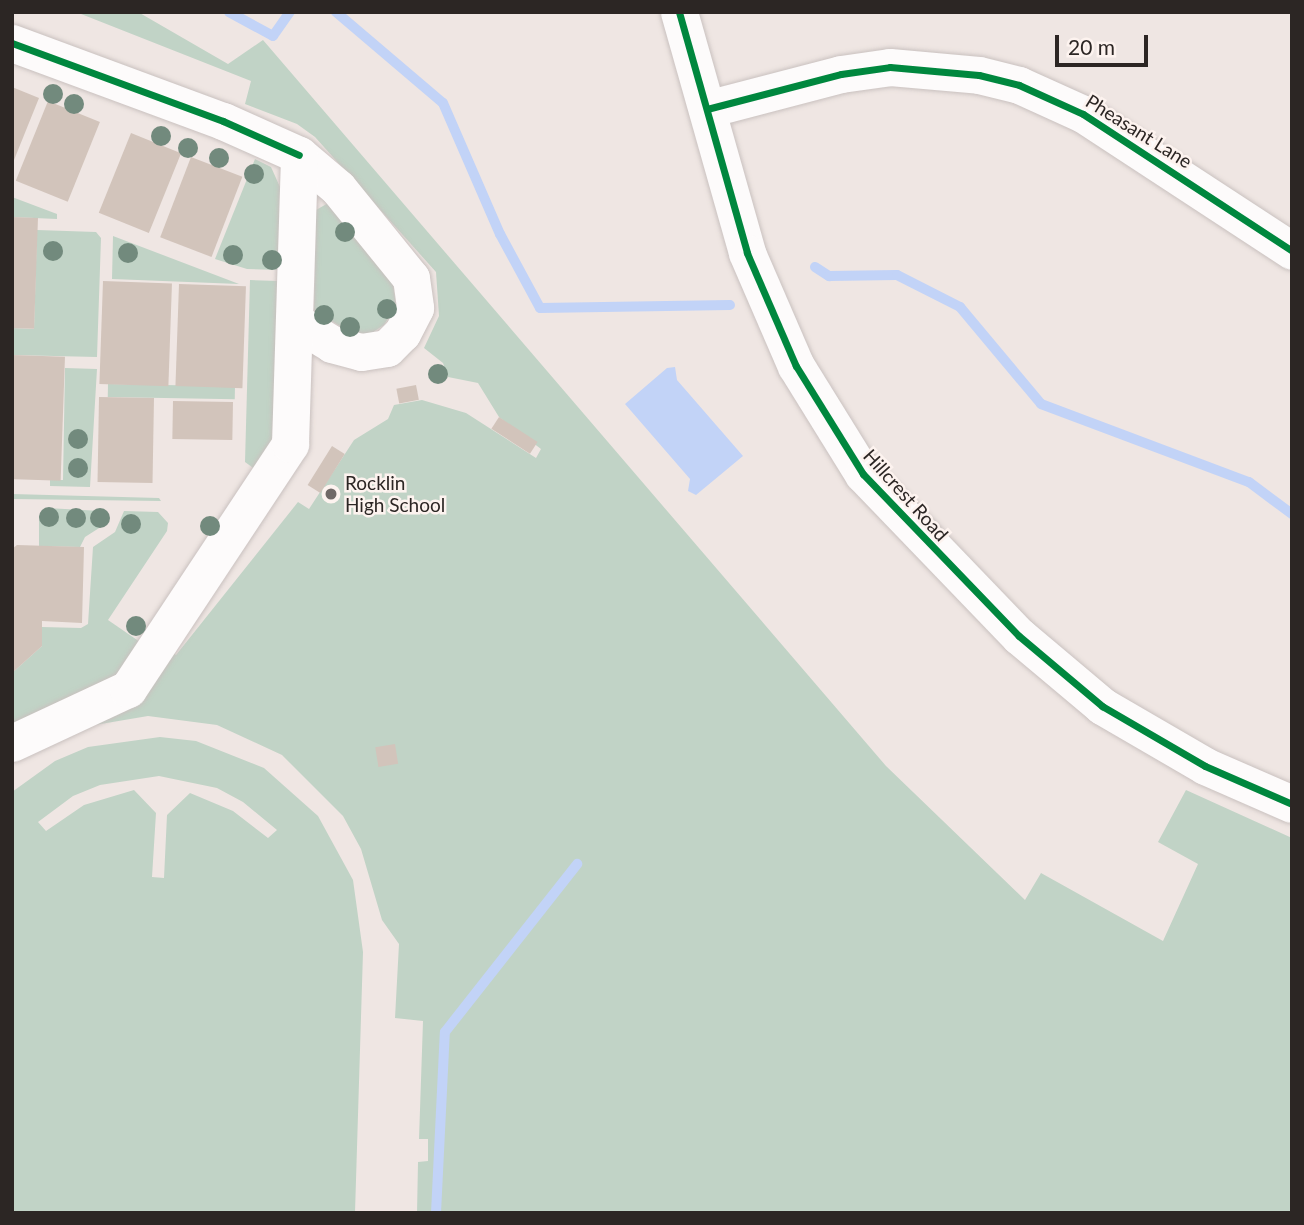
<!DOCTYPE html>
<html>
<head>
<meta charset="utf-8">
<style>
  body { margin:0 }
  #map { position:relative; width:1304px; height:1225px; overflow:hidden; background:#efe6e3; font-family:Lato,sans-serif }
  div>[style] { position:absolute }
  .green>* { inset:0; background:#c1d3c6; transform-origin:0 0 }
  .water>* { inset:0; background:#c2d3f7 }
  .stream>* { height:10px; margin:-5px; padding:0 5px; transform-origin:5px; border-radius:5px; background:#c2d3f7 }
  .building>* { inset:0; background:#d2c4bb; transform-origin:0 0 }
  .roads { filter:drop-shadow(0 0 2px #c9c1bf) drop-shadow(0 0 2px #c9c1bf) }
  .minor>* { height:37px; margin:-18.5px; padding:0 18.5px; transform-origin:18.5px; border-radius:18.5px; background:#fdfbfb }
  .cycleway>* { height:7px; margin:-3.5px; padding:0 3.5px; transform-origin:3.5px; border-radius:3.5px; background:#00873e }
  .trees>* { width:20px; height:20px; margin:-10px; border-radius:50%; background:#728a7d }
  .dots>* { width:19px; height:19px; translate:-50% -50%; box-sizing:border-box; border:4px solid #fdf3ef; border-radius:50% }
  span { translate:-50% -50%; white-space:nowrap; text-align:center; line-height:1.15; -webkit-text-stroke:5px #fdf3ef; paint-order:stroke }
  .street-label { font-size:19px; color:#2c2624 }
  .poi-label { font-size:19px; color:#2c2624 }
  .left { translate:0 -50%; text-align:left }
  .frame { position:absolute; inset:0; border:14px solid #2c2624; pointer-events:none }
  .scale { position:absolute; left:1055px; top:35px; width:93px; height:32px; box-sizing:border-box; border:4px solid #2c2624; border-top:0; padding-left:9px; font-size:21px; line-height:24px; white-space:nowrap; color:#2c2624; -webkit-text-stroke:5px #fdf3ef; paint-order:stroke }
</style>
</head>
<body>
<div id="map">
  <div class="green">
    <div style="clip-path:polygon(76px 12px,138px 12px,228px 64px,263px 40px,886px 766px,1025px 900px,1041px 873px,1163px 941px,1198px 864px,1158px 842px,1186px 790px,1292px 838px,1292px 1213px,417px 1213px,418px 1162px,428px 1161px,428px 1139px,419px 1139px,423px 1021px,395px 1018px,399px 944px,382px 920px,361px 849px,343px 816px,282px 755px,217px 725px,148px 716px,77px 728px,170px 651px,176px 655px,298px 502px,309px 509px,354px 440px,388px 419px,394px 405px,422px 400px,466px 413px,536px 458px,541px 449px,499px 417px,478px 383px,448px 377px,443px 363px,424px 348px,439px 316px,436px 272px,315px 137px,297px 124px,245px 104px,251px 81px)"></div>
    <div style="clip-path:polygon(255px 159px,271px 167px,280px 187px,279px 270px,247px 269px,215px 259px)"></div>
    <div style="clip-path:polygon(12px 197px,57px 214px,57px 219px,12px 217px)"></div>
    <div style="clip-path:polygon(330px 202px,392px 275px,396px 306px,384px 325px,370px 334px,356px 336px,314px 310px,316px 210px)"></div>
    <div style="clip-path:polygon(37px 230px,96px 232px,101px 238px,97px 357px,12px 355px,12px 328px,34px 329px)"></div>
    <div style="clip-path:polygon(113px 236px,239px 284px,112px 279px)"></div>
    <div style="clip-path:polygon(250px 280px,279px 281px,272px 441px,256px 470px,245px 462px)"></div>
    <div style="clip-path:polygon(65px 368px,97px 369px,90px 487px,50px 486px,50px 480px,63px 480px)"></div>
    <div style="left:108px;top:384px;width:127px;height:13px;rotate:1deg"></div>
    <div style="clip-path:polygon(12px 494px,159px 498px,161px 501px,12px 499px)"></div>
    <div style="clip-path:polygon(47px 508px,101px 511px,107px 523px,85px 537px,80px 547px,39px 546px,39px 516px)"></div>
    <div style="clip-path:polygon(124px 511px,158px 512px,168px 523px,167px 531px,108px 620px,140px 642px,118px 674px,12px 726px,12px 673px,42px 646px,42px 627px,81px 628px,88px 624px,93px 547px,115px 532px)"></div>
    <div style="clip-path:polygon(evenodd,160px 737px,196px 741px,264px 768px,318px 816px,353px 880px,363px 952px,355px 1213px,12px 1213px,12px 792px,55px 761px,88px 747px,160px 737px,159px 776px,217px 788px,243px 802px,277px 830px,268px 838px,233px 811px,190px 793px,167px 815px,164px 878px,152px 877px,156px 813px,134px 790px,84px 805px,46px 831px,38px 822px,73px 796px,100px 785px,159px 776px)"></div>
  </div>
  <div class="water">
    <div style="clip-path:polygon(675px 367px,677px 380px,743px 456px,696px 495px,688px 491px,690px 479px,625px 404px,667px 368px)"></div>
  </div>
  <div class="stream">
    <div style="left:229px;top:12px;width:50px;rotate:28.6deg"></div>
    <div style="left:273px;top:36px;width:29px;rotate:-55deg"></div>
    <div style="left:336px;top:12px;width:140px;rotate:40.4deg"></div>
    <div style="left:443px;top:103px;width:143px;rotate:66.5deg"></div>
    <div style="left:500px;top:234px;width:84px;rotate:61.6deg"></div>
    <div style="left:540px;top:308px;width:190px;rotate:-0.9deg"></div>
    <div style="left:815px;top:267px;width:17px;rotate:33deg"></div>
    <div style="left:829px;top:276px;width:68px;rotate:-0.8deg"></div>
    <div style="left:897px;top:275px;width:71px;rotate:26.9deg"></div>
    <div style="left:960px;top:307px;width:126px;rotate:50.1deg"></div>
    <div style="left:1041px;top:404px;width:222px;rotate:20.6deg"></div>
    <div style="left:1249px;top:482px;width:54px;rotate:36.7deg"></div>
    <div style="left:436px;top:1213px;width:181px;rotate:-87.2deg"></div>
    <div style="left:445px;top:1032px;width:214px;rotate:-51.8deg"></div>
  </div>
  <div class="building">
    <div style="clip-path:polygon(12px 87px,39px 98px,12px 165px)"></div>
    <div style="left:48px;top:101px;width:56px;height:86px;rotate:22deg"></div>
    <div style="left:131px;top:133px;width:54px;height:86px;rotate:22deg"></div>
    <div style="left:191px;top:157px;width:55px;height:86px;rotate:21deg"></div>
    <div style="left:12px;top:217px;width:26px;height:111px;rotate:2deg"></div>
    <div style="left:103px;top:281px;width:69px;height:103px;rotate:2deg"></div>
    <div style="left:179px;top:284px;width:67px;height:102px;rotate:2deg"></div>
    <div style="left:12px;top:355px;width:53px;height:124px;rotate:2deg"></div>
    <div style="left:416px;top:385px;width:15px;height:20px;rotate:79deg"></div>
    <div style="left:99px;top:397px;width:55px;height:85px;rotate:1deg"></div>
    <div style="left:173px;top:401px;width:60px;height:38px;rotate:1deg"></div>
    <div style="left:499px;top:417px;width:46px;height:14px;rotate:33deg"></div>
    <div style="left:332px;top:446px;width:15px;height:46px;rotate:32deg"></div>
    <div style="clip-path:polygon(17px 545px,84px 547px,82px 623px,42px 621px,42px 646px,12px 673px,12px 549px)"></div>
    <div style="left:395px;top:744px;width:20px;height:20px;rotate:81deg"></div>
  </div>
  <div class="roads">
    <div class="minor">
      <div style="left:679px;top:12px;width:250px;rotate:74.2deg"></div>
      <div style="left:747px;top:253px;width:123px;rotate:66.6deg"></div>
      <div style="left:796px;top:366px;width:127px;rotate:58.2deg"></div>
      <div style="left:863px;top:474px;width:225px;rotate:46.1deg"></div>
      <div style="left:1019px;top:636px;width:109px;rotate:40.1deg"></div>
      <div style="left:1102px;top:706px;width:119px;rotate:30.2deg"></div>
      <div style="left:1205px;top:766px;width:95px;rotate:23.6deg"></div>
      <div style="left:12px;top:43px;width:225px;rotate:20.3deg"></div>
      <div style="left:223px;top:121px;width:83px;rotate:24.1deg"></div>
      <div style="left:299px;top:155px;width:51px;rotate:40.2deg"></div>
      <div style="left:338px;top:188px;width:116px;rotate:51deg"></div>
      <div style="left:411px;top:278px;width:30px;rotate:82deg"></div>
      <div style="left:415px;top:308px;width:28px;rotate:117deg"></div>
      <div style="left:402px;top:333px;width:21px;rotate:135deg"></div>
      <div style="left:387px;top:348px;width:26px;rotate:171deg"></div>
      <div style="left:361px;top:352px;width:30px;rotate:-165deg"></div>
      <div style="left:332px;top:344px;width:42px;rotate:-148.6deg"></div>
      <div style="left:707px;top:109px;width:138px;rotate:-14.6deg"></div>
      <div style="left:841px;top:74px;width:49px;rotate:-8.1deg"></div>
      <div style="left:890px;top:67px;width:89px;rotate:5.1deg"></div>
      <div style="left:979px;top:75px;width:41px;rotate:14deg"></div>
      <div style="left:1019px;top:85px;width:70px;rotate:24.4deg"></div>
      <div style="left:1083px;top:114px;width:250px;rotate:33.2deg"></div>
      <div style="left:12px;top:743px;width:128px;rotate:-25deg"></div>
      <div style="left:128px;top:689px;width:294px;rotate:-56.5deg"></div>
      <div style="left:290px;top:444px;width:289px;rotate:-88.2deg"></div>
    </div>
  </div>
  <div class="cycleway">
    <div style="left:679px;top:12px;width:250px;rotate:74.2deg"></div>
    <div style="left:747px;top:253px;width:123px;rotate:66.6deg"></div>
    <div style="left:796px;top:366px;width:127px;rotate:58.2deg"></div>
    <div style="left:863px;top:474px;width:225px;rotate:46.1deg"></div>
    <div style="left:1019px;top:636px;width:109px;rotate:40.1deg"></div>
    <div style="left:1102px;top:706px;width:119px;rotate:30.2deg"></div>
    <div style="left:1205px;top:766px;width:95px;rotate:23.6deg"></div>
    <div style="left:12px;top:43px;width:225px;rotate:20.3deg"></div>
    <div style="left:223px;top:121px;width:83px;rotate:24.1deg"></div>
    <div style="left:707px;top:109px;width:138px;rotate:-14.6deg"></div>
    <div style="left:841px;top:74px;width:49px;rotate:-8.1deg"></div>
    <div style="left:890px;top:67px;width:89px;rotate:5.1deg"></div>
    <div style="left:979px;top:75px;width:41px;rotate:14deg"></div>
    <div style="left:1019px;top:85px;width:70px;rotate:24.4deg"></div>
    <div style="left:1083px;top:114px;width:250px;rotate:33.2deg"></div>
  </div>
  <div class="trees">
    <div style="left:53px;top:94px"></div>
    <div style="left:74px;top:104px"></div>
    <div style="left:161px;top:136px"></div>
    <div style="left:188px;top:148px"></div>
    <div style="left:219px;top:158px"></div>
    <div style="left:254px;top:174px"></div>
    <div style="left:345px;top:232px"></div>
    <div style="left:53px;top:251px"></div>
    <div style="left:128px;top:253px"></div>
    <div style="left:233px;top:255px"></div>
    <div style="left:272px;top:260px"></div>
    <div style="left:387px;top:309px"></div>
    <div style="left:324px;top:315px"></div>
    <div style="left:350px;top:327px"></div>
    <div style="left:438px;top:374px"></div>
    <div style="left:78px;top:439px"></div>
    <div style="left:78px;top:468px"></div>
    <div style="left:49px;top:517px"></div>
    <div style="left:76px;top:518px"></div>
    <div style="left:100px;top:518px"></div>
    <div style="left:131px;top:524px"></div>
    <div style="left:210px;top:526px"></div>
    <div style="left:136px;top:626px"></div>
  </div>
  <div class="dots">
    <div style="left:331px;top:494px;background:#706967"></div>
  </div>
  <div class="street-label">
    <span style="left:1139px;top:131px;rotate:32deg">Pheasant Lane</span>
    <span style="left:906px;top:495px;rotate:48deg">Hillcrest Road</span>
  </div>
  <div class="poi-label">
    <span class="left" style="left:345px;top:494px">Rocklin<br>High School</span>
  </div>
  <div class="frame"></div>
  <div class="scale">20 m</div>
</div>
</body>
</html>
